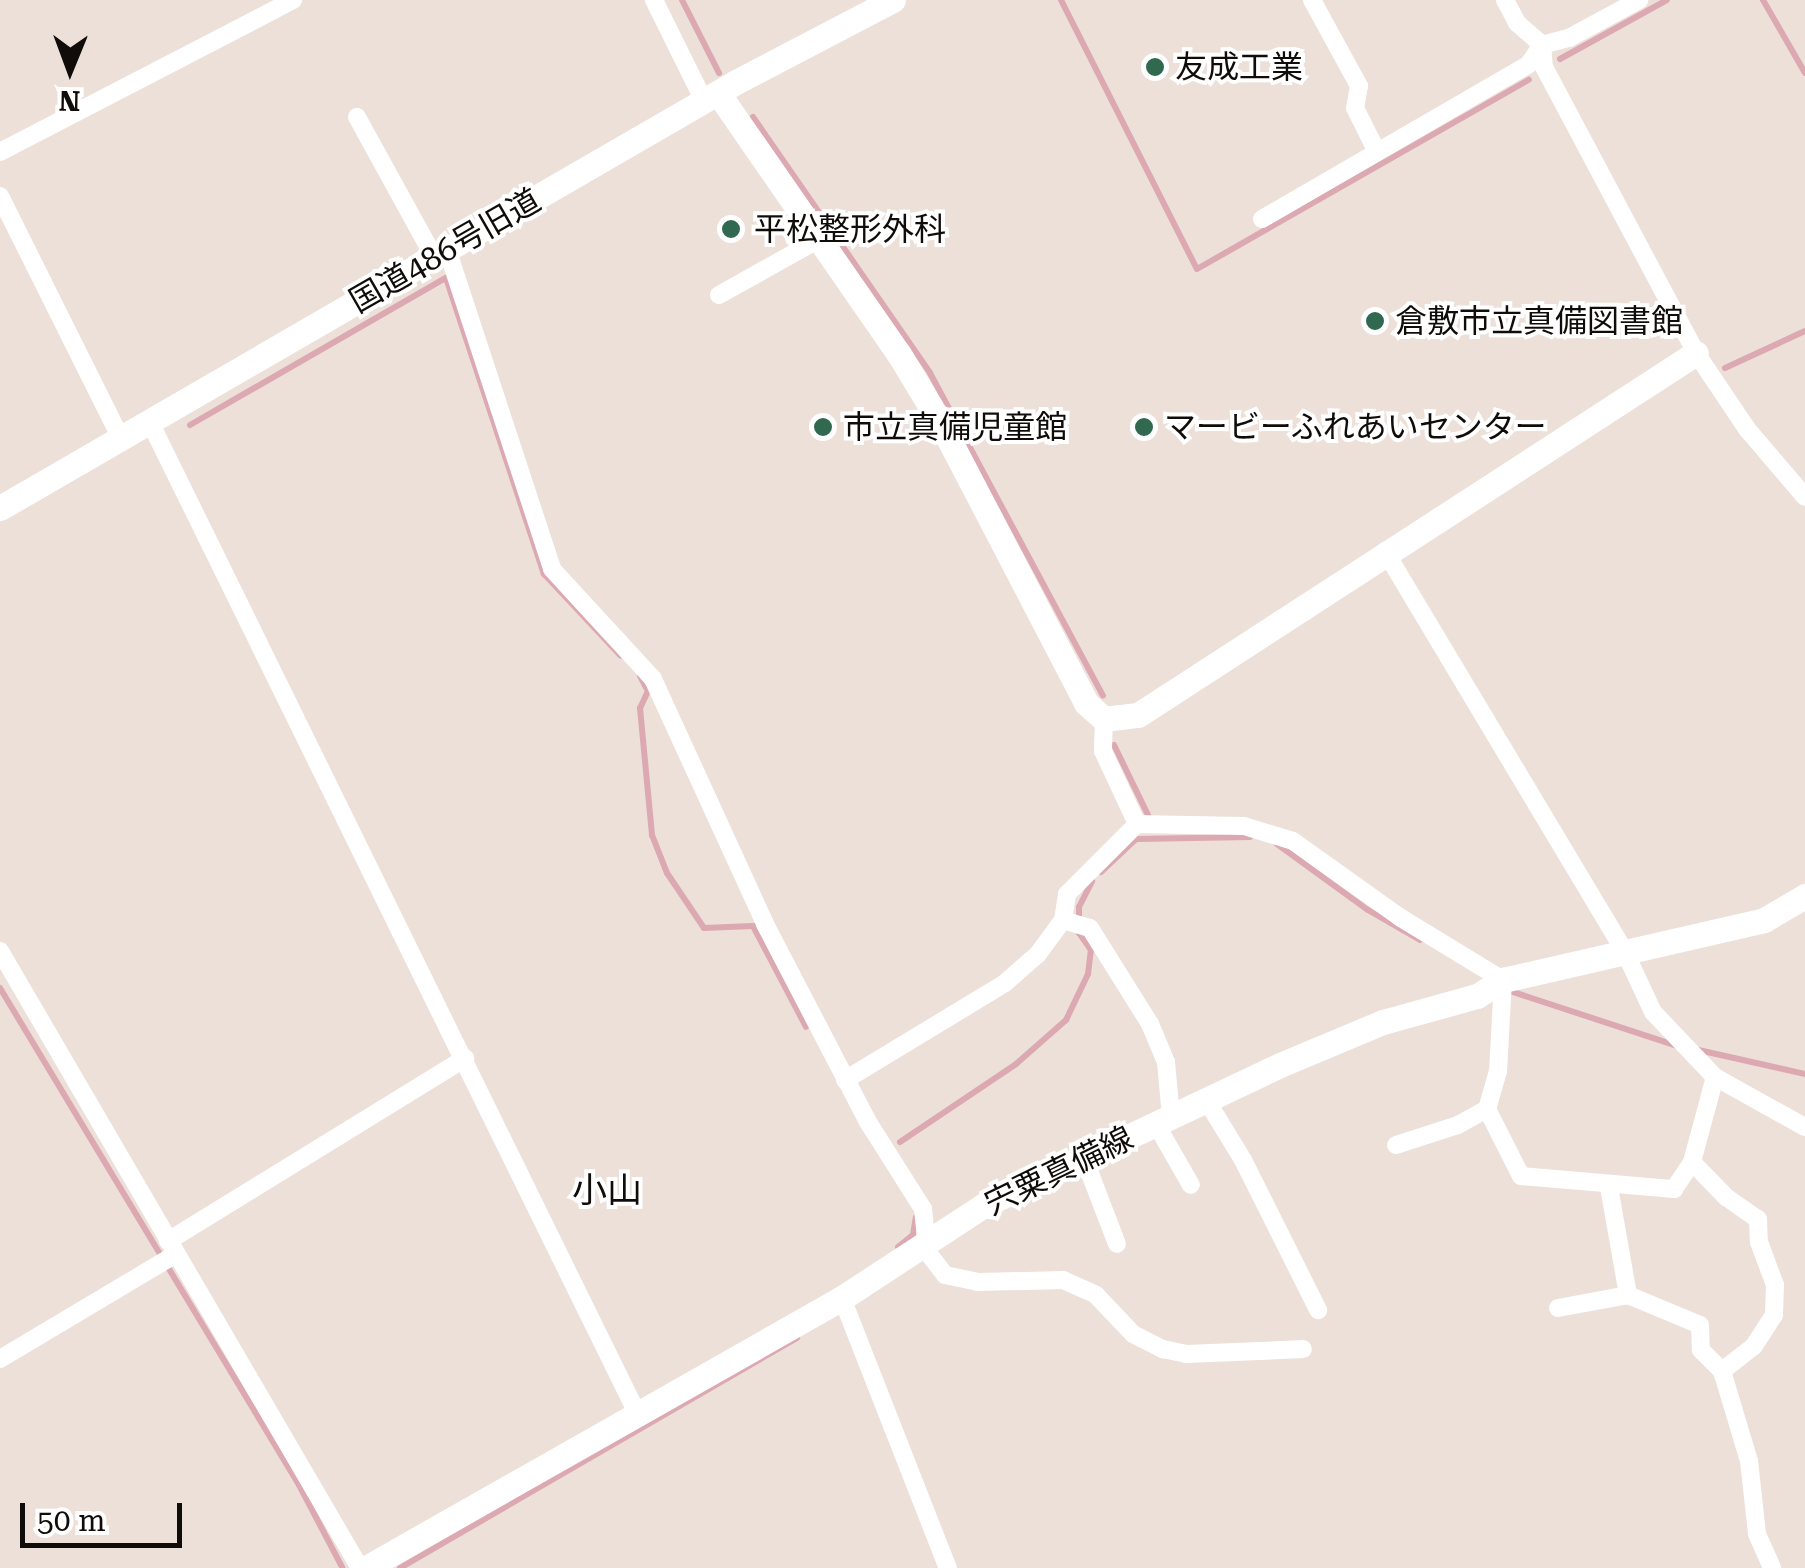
<!DOCTYPE html>
<html>
<head>
<meta charset="utf-8">
<style>
  body { margin:0 }
  #map { position:relative; width:1805px; height:1568px; overflow:hidden; background:#ece0d9; font-family:"Roboto Serif","Noto Sans JP",serif }
  div>[style] { position:absolute }
  .stream>* { height:6px; margin:-3px; padding:0 3px; transform-origin:3px; border-radius:3px; background:#dca8b1 }
  .street>* { height:18px; margin:-9px; padding:0 9px; transform-origin:9px; border-radius:9px; background:#fff }
  .secondary>* { height:25px; margin:-12.5px; padding:0 12.5px; transform-origin:12.5px; border-radius:12.5px; background:#fff }
  .dots>* { width:28px; height:28px; translate:-50% -50%; box-sizing:border-box; border:5px solid #fff; border-radius:50% }
  span { translate:-50% -50%; white-space:nowrap; text-align:center; line-height:1.15; -webkit-text-stroke:8px #fff; paint-order:stroke }
  .poi-label { font-size:32px; color:#100c0a }
  .left { translate:0 -50%; text-align:left }
  .street-label { font-size:32px; color:#100c0a }
  .neighbourhood-label { font-size:35px; color:#100c0a }
  .north { position:absolute; left:20px; top:20px; width:100px; height:100px; -webkit-text-stroke:8px #fff; paint-order:stroke; rotate:181deg; font-size:28px; font-weight:700; line-height:40px; text-align:center; color:#100c0a }
  .north::after { content:''; display:block; margin:auto; width:35px; height:45px; background:#100c0a; clip-path:polygon(50% 0,100% 100%,50% 72%,0 100%) }
  .scale { position:absolute; left:20px; top:1503px; width:162px; height:45px; box-sizing:border-box; border:5px solid #100c0a; border-top:0; padding-left:12px; font-size:30px; line-height:35px; white-space:nowrap; color:#100c0a; -webkit-text-stroke:8px #fff; paint-order:stroke }
</style>
</head>
<body>
<div id="map">
  <div class="stream">
    <div style="left:682px;top:0;width:82px;rotate:63.1deg"></div>
    <div style="left:1061px;top:0;width:301px;rotate:63.2deg"></div>
    <div style="left:1197px;top:269px;width:382px;rotate:-29.7deg"></div>
    <div style="left:1763px;top:0;width:84px;rotate:60.1deg"></div>
    <div style="left:1560px;top:59px;width:122px;rotate:-28.9deg"></div>
    <div style="left:753px;top:117px;width:311px;rotate:55.3deg"></div>
    <div style="left:930px;top:373px;width:366px;rotate:61.8deg"></div>
    <div style="left:1725px;top:368px;width:88px;rotate:-24.8deg"></div>
    <div style="left:190px;top:425px;width:295px;rotate:-29.9deg"></div>
    <div style="left:446px;top:278px;width:312px;rotate:71.7deg"></div>
    <div style="left:544px;top:574px;width:112px;rotate:46.8deg"></div>
    <div style="left:640px;top:676px;width:17px;rotate:62deg"></div>
    <div style="left:648px;top:691px;width:19px;rotate:115deg"></div>
    <div style="left:640px;top:708px;width:128px;rotate:84.6deg"></div>
    <div style="left:652px;top:835px;width:41px;rotate:68.5deg"></div>
    <div style="left:667px;top:873px;width:66px;rotate:56.1deg"></div>
    <div style="left:704px;top:928px;width:49px;rotate:-2.3deg"></div>
    <div style="left:753px;top:926px;width:114px;rotate:62.3deg"></div>
    <div style="left:1114px;top:745px;width:78px;rotate:64.1deg"></div>
    <div style="left:1277px;top:844px;width:112px;rotate:36deg"></div>
    <div style="left:1368px;top:910px;width:60px;rotate:30deg"></div>
    <div style="left:1101px;top:872px;width:48px;rotate:-43.3deg"></div>
    <div style="left:1136px;top:839px;width:114px;rotate:-1deg"></div>
    <div style="left:0;top:988px;width:580px;rotate:58.97deg"></div>
    <div style="left:299px;top:1485px;width:93px;rotate:62.3deg"></div>
    <div style="left:1504px;top:989px;width:182px;rotate:18.2deg"></div>
    <div style="left:1694px;top:1049px;width:114px;rotate:12.7deg"></div>
    <div style="left:900px;top:1142px;width:140px;rotate:-33.9deg"></div>
    <div style="left:1016px;top:1064px;width:67px;rotate:-41.3deg"></div>
    <div style="left:1066px;top:1020px;width:51px;rotate:-64.4deg"></div>
    <div style="left:1088px;top:974px;width:24px;rotate:-83deg"></div>
    <div style="left:1091px;top:950px;width:21px;rotate:-125deg"></div>
    <div style="left:1079px;top:933px;width:26px;rotate:-90deg"></div>
    <div style="left:1079px;top:907px;width:29px;rotate:-63deg"></div>
    <div style="left:898px;top:1247px;width:19px;rotate:-39deg"></div>
    <div style="left:913px;top:1235px;width:18px;rotate:-81deg"></div>
    <div style="left:400px;top:1568px;width:459px;rotate:-30.1deg"></div>
  </div>
  <div class="street">
    <div style="left:654px;top:0;width:113px;rotate:63.7deg"></div>
    <div style="left:1312px;top:0;width:98px;rotate:61.3deg"></div>
    <div style="left:1359px;top:86px;width:22px;rotate:100deg"></div>
    <div style="left:1355px;top:108px;width:49px;rotate:63.4deg"></div>
    <div style="left:1505px;top:0;width:26px;rotate:62deg"></div>
    <div style="left:1517px;top:23px;width:33px;rotate:41deg"></div>
    <div style="left:1542px;top:45px;width:28px;rotate:-15deg"></div>
    <div style="left:1569px;top:38px;width:80px;rotate:-28.5deg"></div>
    <div style="left:1542px;top:45px;width:22px;rotate:85deg"></div>
    <div style="left:1544px;top:67px;width:324px;rotate:62deg"></div>
    <div style="left:1696px;top:353px;width:92px;rotate:56.1deg"></div>
    <div style="left:1747px;top:429px;width:89px;rotate:49.5deg"></div>
    <div style="left:357px;top:117px;width:160px;rotate:61.2deg"></div>
    <div style="left:0;top:152px;width:330px;rotate:-27.4deg"></div>
    <div style="left:0;top:196px;width:271px;rotate:63.5deg"></div>
    <div style="left:1262px;top:219px;width:309px;rotate:-30.1deg"></div>
    <div style="left:1529px;top:64px;width:23px;rotate:-56deg"></div>
    <div style="left:447px;top:249px;width:337px;rotate:71.8deg"></div>
    <div style="left:552px;top:569px;width:149px;rotate:47.4deg"></div>
    <div style="left:653px;top:679px;width:269px;rotate:65.4deg"></div>
    <div style="left:765px;top:924px;width:223px;rotate:62.5deg"></div>
    <div style="left:868px;top:1122px;width:103px;rotate:57.7deg"></div>
    <div style="left:923px;top:1209px;width:30px;rotate:84deg"></div>
    <div style="left:719px;top:295px;width:115px;rotate:-29.2deg"></div>
    <div style="left:150px;top:422px;width:1104px;rotate:63.83deg"></div>
    <div style="left:1385px;top:551px;width:467px;rotate:59.1deg"></div>
    <div style="left:1625px;top:952px;width:66px;rotate:65deg"></div>
    <div style="left:1653px;top:1012px;width:90px;rotate:46.4deg"></div>
    <div style="left:1715px;top:1077px;width:103px;rotate:29.1deg"></div>
    <div style="left:1104px;top:719px;width:32px;rotate:92deg"></div>
    <div style="left:1103px;top:751px;width:81px;rotate:65deg"></div>
    <div style="left:1063px;top:920px;width:28px;rotate:17deg"></div>
    <div style="left:1090px;top:928px;width:113px;rotate:58deg"></div>
    <div style="left:1150px;top:1024px;width:41px;rotate:67.2deg"></div>
    <div style="left:1166px;top:1062px;width:55px;rotate:84.8deg"></div>
    <div style="left:0;top:951px;width:714px;rotate:59.74deg"></div>
    <div style="left:845px;top:1080px;width:187px;rotate:-31.2deg"></div>
    <div style="left:1005px;top:983px;width:44px;rotate:-41.3deg"></div>
    <div style="left:1038px;top:954px;width:42px;rotate:-53.7deg"></div>
    <div style="left:1063px;top:920px;width:26px;rotate:-81deg"></div>
    <div style="left:1067px;top:894px;width:99px;rotate:-45deg"></div>
    <div style="left:1137px;top:824px;width:107px;rotate:1.1deg"></div>
    <div style="left:1244px;top:826px;width:51px;rotate:17deg"></div>
    <div style="left:1293px;top:841px;width:133px;rotate:35.5deg"></div>
    <div style="left:1401px;top:918px;width:119px;rotate:31.3deg"></div>
    <div style="left:1503px;top:980px;width:91px;rotate:93.1deg"></div>
    <div style="left:1498px;top:1071px;width:40px;rotate:106deg"></div>
    <div style="left:1487px;top:1109px;width:75px;rotate:63.1deg"></div>
    <div style="left:1521px;top:1176px;width:154px;rotate:4.9deg"></div>
    <div style="left:1674px;top:1189px;width:32px;rotate:-56deg"></div>
    <div style="left:1692px;top:1162px;width:88px;rotate:-74.9deg"></div>
    <div style="left:1207px;top:1101px;width:69px;rotate:58.6deg"></div>
    <div style="left:1243px;top:1160px;width:168px;rotate:63.4deg"></div>
    <div style="left:1156px;top:1124px;width:70px;rotate:60.2deg"></div>
    <div style="left:1396px;top:1145px;width:65px;rotate:-17.9deg"></div>
    <div style="left:1458px;top:1125px;width:33px;rotate:-29deg"></div>
    <div style="left:1084px;top:1158px;width:92px;rotate:69deg"></div>
    <div style="left:1692px;top:1162px;width:49px;rotate:45.8deg"></div>
    <div style="left:1726px;top:1197px;width:39px;rotate:35deg"></div>
    <div style="left:1758px;top:1219px;width:23px;rotate:88deg"></div>
    <div style="left:1759px;top:1242px;width:46px;rotate:69.6deg"></div>
    <div style="left:1775px;top:1285px;width:30px;rotate:92deg"></div>
    <div style="left:1774px;top:1315px;width:37px;rotate:123deg"></div>
    <div style="left:1754px;top:1346px;width:41px;rotate:142deg"></div>
    <div style="left:1609px;top:1187px;width:110px;rotate:80deg"></div>
    <div style="left:168px;top:1241px;width:349px;rotate:-31.6deg"></div>
    <div style="left:921px;top:1244px;width:39px;rotate:52deg"></div>
    <div style="left:945px;top:1275px;width:34px;rotate:12deg"></div>
    <div style="left:978px;top:1282px;width:85px;rotate:-1.3deg"></div>
    <div style="left:1063px;top:1280px;width:36px;rotate:24deg"></div>
    <div style="left:1096px;top:1295px;width:54px;rotate:46.5deg"></div>
    <div style="left:1133px;top:1334px;width:34px;rotate:27deg"></div>
    <div style="left:1163px;top:1349px;width:24px;rotate:12deg"></div>
    <div style="left:1186px;top:1354px;width:117px;rotate:-2.4deg"></div>
    <div style="left:842px;top:1298px;width:290px;rotate:68.6deg"></div>
    <div style="left:1558px;top:1308px;width:71px;rotate:-10.5deg"></div>
    <div style="left:1628px;top:1295px;width:78px;rotate:22.6deg"></div>
    <div style="left:1700px;top:1325px;width:25px;rotate:88deg"></div>
    <div style="left:1701px;top:1350px;width:30px;rotate:45deg"></div>
    <div style="left:1722px;top:1371px;width:94px;rotate:73.3deg"></div>
    <div style="left:1749px;top:1461px;width:73px;rotate:83.7deg"></div>
    <div style="left:1757px;top:1534px;width:37px;rotate:66deg"></div>
    <div style="left:0;top:1359px;width:205px;rotate:-30.8deg"></div>
  </div>
  <div class="secondary">
    <div style="left:718px;top:93px;width:318px;rotate:55.3deg"></div>
    <div style="left:899px;top:354px;width:82px;rotate:59deg"></div>
    <div style="left:941px;top:424px;width:314px;rotate:62.5deg"></div>
    <div style="left:1086px;top:703px;width:24px;rotate:42deg"></div>
    <div style="left:1104px;top:719px;width:34px;rotate:-7deg"></div>
    <div style="left:1138px;top:715px;width:665px;rotate:-32.97deg"></div>
    <div style="left:0;top:508px;width:850px;rotate:-30.06deg"></div>
    <div style="left:736px;top:82px;width:177px;rotate:-27.6deg"></div>
    <div style="left:366px;top:1568px;width:547px;rotate:-29.56deg"></div>
    <div style="left:842px;top:1298px;width:170px;rotate:-33.2deg"></div>
    <div style="left:984px;top:1205px;width:327px;rotate:-25.3deg"></div>
    <div style="left:1280px;top:1065px;width:112px;rotate:-22.7deg"></div>
    <div style="left:1383px;top:1022px;width:98px;rotate:-15.5deg"></div>
    <div style="left:1477px;top:996px;width:31px;rotate:-32deg"></div>
    <div style="left:1503px;top:980px;width:268px;rotate:-12.9deg"></div>
    <div style="left:1764px;top:920px;width:48px;rotate:-30.3deg"></div>
  </div>
  <div class="dots">
    <div style="left:1155px;top:67px;background:#316850"></div>
    <div style="left:731px;top:229px;background:#316850"></div>
    <div style="left:1375px;top:321px;background:#316850"></div>
    <div style="left:823px;top:427px;background:#316850"></div>
    <div style="left:1144px;top:427px;background:#316850"></div>
  </div>
  <div class="poi-label">
    <span class="left" style="left:1175px;top:67px">友成工業</span>
    <span class="left" style="left:754px;top:229px">平松整形外科</span>
    <span class="left" style="left:1395px;top:321px">倉敷市立真備図書館</span>
    <span class="left" style="left:843px;top:427px">市立真備児童館</span>
    <span class="left" style="left:1164px;top:427px">マービーふれあいセンター</span>
  </div>
  <div class="street-label">
    <span style="left:445px;top:251px;rotate:-30deg">国道486号旧道</span>
    <span style="left:1059px;top:1171px;rotate:-26deg">宍粟真備線</span>
  </div>
  <div class="neighbourhood-label">
    <span style="left:607px;top:1191px">小山</span>
  </div>
  <div class="north">N</div>
  <div class="scale">50 m</div>
</div>
</body>
</html>
